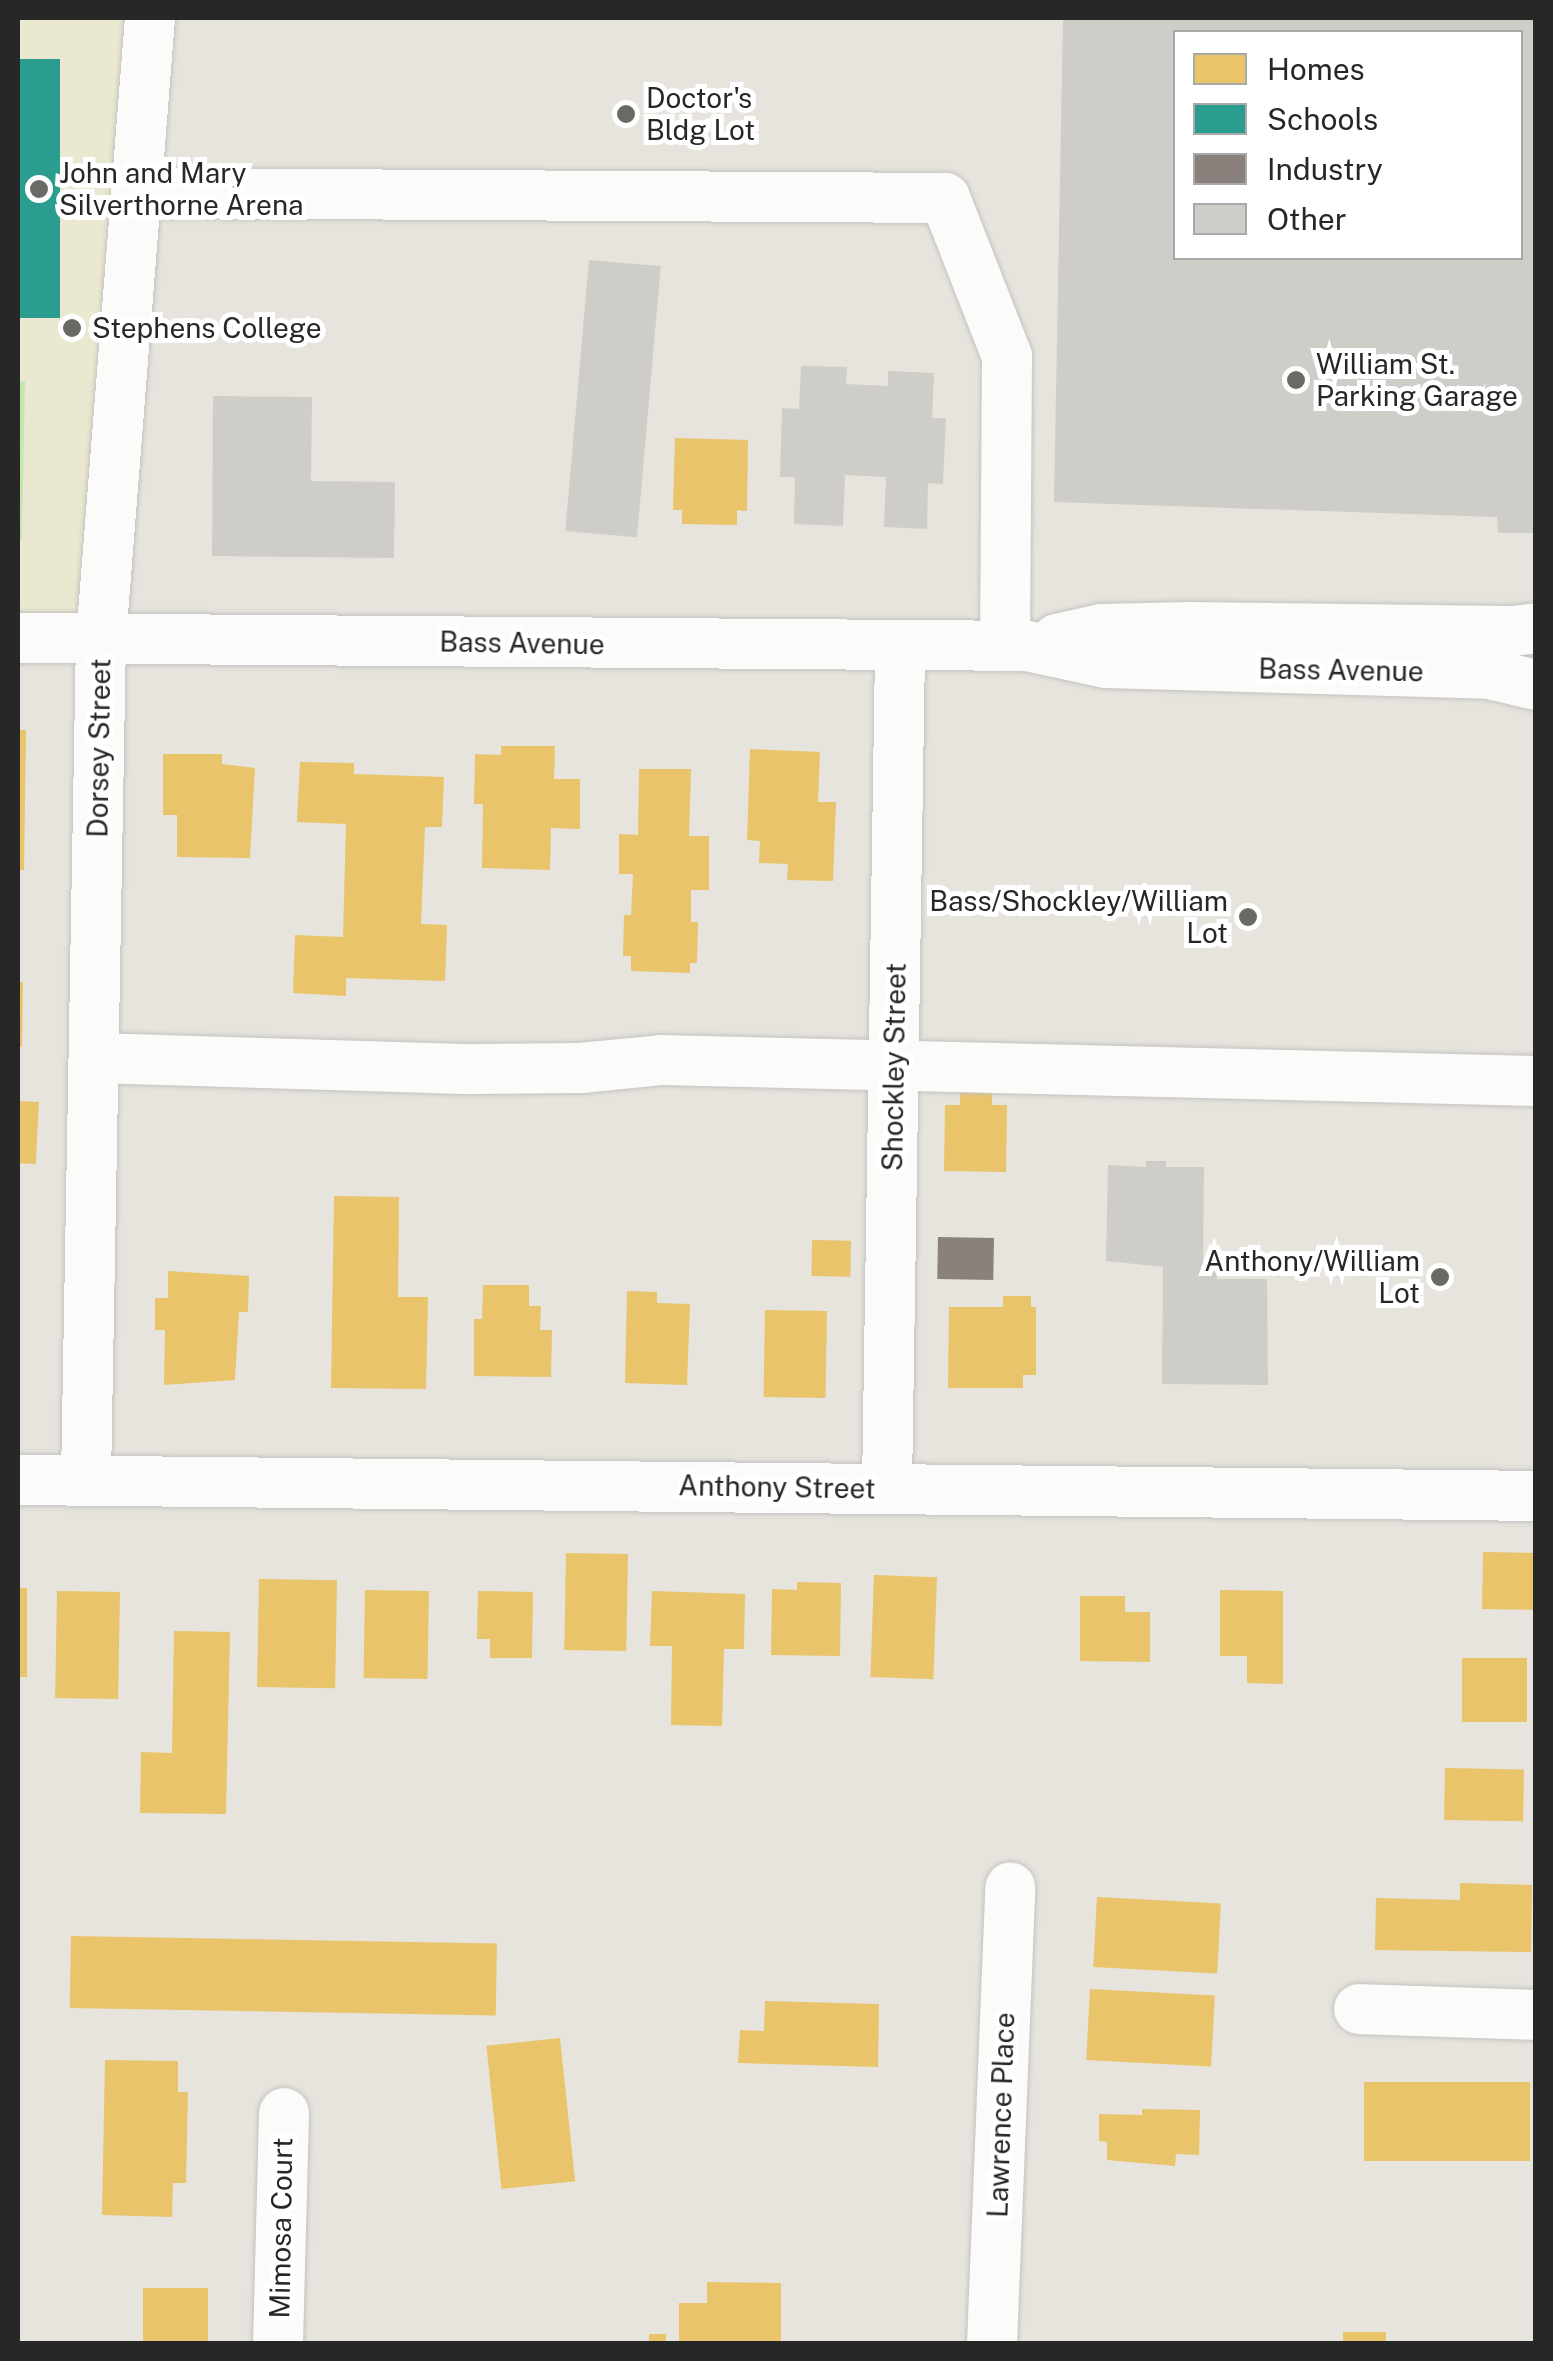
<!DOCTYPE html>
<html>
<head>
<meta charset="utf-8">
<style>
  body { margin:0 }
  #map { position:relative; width:1553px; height:2361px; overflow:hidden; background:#e6e4dc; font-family:"Public Sans",sans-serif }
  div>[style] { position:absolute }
  .education>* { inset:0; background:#eae8d0 }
  .pitch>* { inset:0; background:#c4e7b2 }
  .homes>* { inset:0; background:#e9c46a; transform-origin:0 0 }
  .schools>* { inset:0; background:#2a9d8f; transform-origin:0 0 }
  .industry>* { inset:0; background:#8a817c; transform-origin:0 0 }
  .building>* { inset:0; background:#cfcdc7; transform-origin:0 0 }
  .roads { filter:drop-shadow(0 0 2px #c4c2c2) drop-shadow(0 0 2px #c4c2c2) }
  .minor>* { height:50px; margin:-25px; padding:0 25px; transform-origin:25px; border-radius:25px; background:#fbfbfa }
  .dots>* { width:28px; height:28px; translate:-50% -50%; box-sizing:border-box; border:5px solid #fff; border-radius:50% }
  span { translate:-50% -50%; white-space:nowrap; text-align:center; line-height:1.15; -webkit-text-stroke:10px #fff; paint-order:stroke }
  .poi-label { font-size:28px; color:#272727 }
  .left { translate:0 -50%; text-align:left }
  .right { translate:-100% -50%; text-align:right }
  .street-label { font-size:28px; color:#272727 }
  .frame { position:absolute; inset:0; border:20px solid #272727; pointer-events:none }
  .legend { position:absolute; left:1173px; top:30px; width:350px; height:230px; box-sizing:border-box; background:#fff; border:2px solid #a9a9a9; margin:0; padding:12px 18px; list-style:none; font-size:30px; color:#272727 }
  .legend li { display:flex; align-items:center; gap:20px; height:50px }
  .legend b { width:50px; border:2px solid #a9a9a9 }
</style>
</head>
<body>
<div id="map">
  <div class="education">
    <div style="clip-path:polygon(18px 18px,150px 18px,101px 639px,18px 638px)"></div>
  </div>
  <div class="pitch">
    <div style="clip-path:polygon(18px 381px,25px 381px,22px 539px,18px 539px)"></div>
  </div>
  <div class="homes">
    <div style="clip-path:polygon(675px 438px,748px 440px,747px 511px,737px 510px,737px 525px,682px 524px,682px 510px,673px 510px)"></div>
    <div style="clip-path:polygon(18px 730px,26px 730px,24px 870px,18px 870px)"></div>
    <div style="clip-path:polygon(501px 746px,555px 746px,554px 779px,580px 779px,580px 829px,551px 828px,550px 870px,482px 868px,483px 804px,474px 804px,475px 754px,501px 755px)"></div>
    <div style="clip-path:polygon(750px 749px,820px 752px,818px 802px,836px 802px,833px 881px,787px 880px,788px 864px,759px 863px,760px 841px,747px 840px)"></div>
    <div style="clip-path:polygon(163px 754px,222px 754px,222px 764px,255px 768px,250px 858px,177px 857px,177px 815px,163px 815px)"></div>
    <div style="clip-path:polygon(300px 762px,354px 763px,354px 774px,444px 777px,442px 827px,425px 827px,421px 924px,447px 925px,445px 981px,346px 978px,346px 996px,293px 993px,295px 935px,343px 937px,346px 824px,297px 822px)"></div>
    <div style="clip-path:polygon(639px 769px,691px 769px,689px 836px,709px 836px,709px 890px,691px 890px,691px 922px,698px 922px,697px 963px,690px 963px,690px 973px,631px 971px,631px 956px,623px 956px,624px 915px,631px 915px,633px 874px,619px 874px,619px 834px,638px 835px)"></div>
    <div style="clip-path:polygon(18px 982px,23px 982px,22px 1047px,18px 1047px)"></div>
    <div style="clip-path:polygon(960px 1092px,992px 1092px,992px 1105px,1007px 1105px,1006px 1172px,944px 1171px,945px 1105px,960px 1105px)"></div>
    <div style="left:18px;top:1101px;width:21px;height:62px;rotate:3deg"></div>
    <div style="clip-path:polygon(334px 1196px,399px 1197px,398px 1297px,428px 1297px,426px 1389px,331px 1388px)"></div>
    <div style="left:812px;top:1240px;width:39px;height:36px;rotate:1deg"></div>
    <div style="clip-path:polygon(168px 1271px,249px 1276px,248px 1312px,239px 1312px,235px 1380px,164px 1385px,165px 1330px,155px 1330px,155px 1298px,168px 1298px)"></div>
    <div style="clip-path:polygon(483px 1285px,529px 1285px,529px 1306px,541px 1306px,540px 1330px,552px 1330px,551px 1377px,474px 1376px,474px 1319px,482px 1319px)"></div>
    <div style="clip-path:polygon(627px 1291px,657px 1292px,657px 1303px,690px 1304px,687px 1385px,625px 1383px)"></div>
    <div style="clip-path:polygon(1003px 1296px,1031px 1296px,1031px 1307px,1036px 1307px,1036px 1375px,1023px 1375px,1023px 1388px,948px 1388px,949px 1307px,1003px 1307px)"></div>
    <div style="left:765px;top:1310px;width:62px;height:87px;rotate:1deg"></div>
    <div style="left:1483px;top:1552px;width:52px;height:57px;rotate:1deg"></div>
    <div style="left:566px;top:1553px;width:62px;height:97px;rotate:1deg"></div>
    <div style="left:874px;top:1575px;width:63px;height:102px;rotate:2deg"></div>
    <div style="left:259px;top:1579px;width:78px;height:108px;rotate:1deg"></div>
    <div style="clip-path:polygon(797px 1582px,841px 1583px,840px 1656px,771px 1655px,772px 1589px,797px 1590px)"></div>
    <div style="left:18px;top:1588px;width:9px;height:89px"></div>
    <div style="left:365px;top:1590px;width:64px;height:88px;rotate:1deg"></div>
    <div style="clip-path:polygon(1220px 1590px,1283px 1591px,1283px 1684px,1247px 1683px,1247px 1656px,1220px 1656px)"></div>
    <div style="left:57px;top:1591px;width:63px;height:107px;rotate:1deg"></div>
    <div style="clip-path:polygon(478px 1591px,533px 1592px,532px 1658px,490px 1658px,490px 1639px,477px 1639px)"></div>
    <div style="clip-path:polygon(652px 1591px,745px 1594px,744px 1649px,724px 1649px,722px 1726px,671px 1725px,672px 1646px,650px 1646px)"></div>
    <div style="clip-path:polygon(1080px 1596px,1125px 1596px,1125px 1612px,1150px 1612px,1150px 1662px,1080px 1661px)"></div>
    <div style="clip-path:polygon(174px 1631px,230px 1632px,226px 1814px,140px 1813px,141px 1752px,172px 1753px)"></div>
    <div style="left:1462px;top:1658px;width:65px;height:64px"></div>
    <div style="left:1445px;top:1768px;width:79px;height:52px;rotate:1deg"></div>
    <div style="clip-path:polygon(1460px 1883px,1532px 1885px,1531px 1952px,1375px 1950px,1376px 1898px,1460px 1900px)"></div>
    <div style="left:1097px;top:1897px;width:124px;height:70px;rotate:3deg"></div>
    <div style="left:71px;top:1936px;width:426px;height:72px;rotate:1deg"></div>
    <div style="left:1090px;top:1989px;width:125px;height:71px;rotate:3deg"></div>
    <div style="clip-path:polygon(765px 2001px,879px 2004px,878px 2067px,738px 2063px,740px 2030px,764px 2031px)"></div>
    <div style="left:560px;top:2038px;width:144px;height:74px;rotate:84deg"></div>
    <div style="clip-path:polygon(105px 2060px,178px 2061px,178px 2092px,188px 2092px,186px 2183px,173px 2183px,172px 2217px,102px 2215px)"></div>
    <div style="left:1364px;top:2082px;width:166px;height:79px"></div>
    <div style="clip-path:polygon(1142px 2109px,1200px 2110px,1199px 2155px,1176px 2154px,1175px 2166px,1107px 2160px,1107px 2142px,1099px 2141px,1099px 2114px,1142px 2115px)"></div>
    <div style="clip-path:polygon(707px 2282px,781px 2283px,781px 2344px,679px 2344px,679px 2303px,707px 2303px)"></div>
    <div style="left:143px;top:2288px;width:65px;height:56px"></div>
    <div style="left:1343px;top:2332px;width:43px;height:12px"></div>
    <div style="left:649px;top:2334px;width:17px;height:10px"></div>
  </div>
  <div class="schools">
    <div style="left:18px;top:59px;width:42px;height:259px"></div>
  </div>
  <div class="industry">
    <div style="left:938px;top:1237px;width:56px;height:42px;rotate:1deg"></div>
  </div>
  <div class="building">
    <div style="clip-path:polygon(evenodd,1063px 18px,1536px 18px,1536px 533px,1498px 533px,1497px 517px,1054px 502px,1063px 18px,1176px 32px,1520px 32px,1520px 258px,1176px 258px,1176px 32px)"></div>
    <div style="left:589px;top:260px;width:72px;height:272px;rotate:5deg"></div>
    <div style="clip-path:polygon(801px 366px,847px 367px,846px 384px,888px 386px,888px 371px,934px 373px,932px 418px,946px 418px,943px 484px,928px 483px,927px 529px,884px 527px,886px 477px,845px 475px,843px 526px,794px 524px,795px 477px,780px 477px,782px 408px,799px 409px)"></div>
    <div style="clip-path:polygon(213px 396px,312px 397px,311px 481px,395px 482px,394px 558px,212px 556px)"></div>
    <div style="clip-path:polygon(1146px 1161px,1166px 1161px,1166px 1167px,1204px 1167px,1203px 1261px,1217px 1261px,1217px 1279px,1267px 1279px,1268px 1385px,1162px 1384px,1163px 1267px,1106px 1261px,1108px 1165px,1146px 1167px)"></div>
  </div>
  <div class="roads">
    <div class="minor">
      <div style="left:136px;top:193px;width:809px;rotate:0.35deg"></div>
      <div style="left:945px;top:198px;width:170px;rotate:68.6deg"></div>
      <div style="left:1007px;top:356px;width:290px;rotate:90.4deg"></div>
      <div style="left:18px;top:638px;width:1009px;rotate:0.45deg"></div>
      <div style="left:1027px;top:646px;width:81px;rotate:12.1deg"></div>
      <div style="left:1106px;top:663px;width:383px;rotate:1.6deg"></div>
      <div style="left:1489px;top:674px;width:48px;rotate:13.2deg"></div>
      <div style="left:1057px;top:639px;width:45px;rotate:-12.8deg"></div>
      <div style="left:1101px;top:629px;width:88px;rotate:-1.3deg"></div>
      <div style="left:1189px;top:627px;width:324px;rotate:0.7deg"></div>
      <div style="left:1513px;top:631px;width:23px;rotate:-7deg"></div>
      <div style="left:94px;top:1058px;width:379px;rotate:1.7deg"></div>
      <div style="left:473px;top:1069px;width:108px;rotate:-0.5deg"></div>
      <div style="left:581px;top:1068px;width:80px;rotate:-5.7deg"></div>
      <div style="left:661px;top:1060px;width:875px;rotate:1.37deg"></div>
      <div style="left:18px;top:1480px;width:1518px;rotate:0.6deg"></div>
      <div style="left:86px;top:1480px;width:841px;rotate:-88.98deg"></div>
      <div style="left:101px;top:639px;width:623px;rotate:-85.49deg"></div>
      <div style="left:887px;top:1488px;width:841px;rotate:-89.11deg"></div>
      <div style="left:1359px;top:2009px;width:177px;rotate:1.9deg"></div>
      <div style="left:278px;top:2344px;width:231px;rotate:-88.5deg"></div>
      <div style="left:992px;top:2344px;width:457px;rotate:-87.7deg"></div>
    </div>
  </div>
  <div class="dots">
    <div style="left:626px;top:114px;background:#6a6966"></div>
    <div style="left:39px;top:189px;background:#6a6966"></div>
    <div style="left:72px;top:328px;background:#6a6966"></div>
    <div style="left:1296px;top:380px;background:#6a6966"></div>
    <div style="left:1248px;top:917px;background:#6a6966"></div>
    <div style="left:1440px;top:1277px;background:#6a6966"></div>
  </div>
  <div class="poi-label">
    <span class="left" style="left:646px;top:114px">Doctor's<br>Bldg Lot</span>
    <span class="left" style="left:59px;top:189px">John and Mary<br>Silverthorne Arena</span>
    <span class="left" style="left:92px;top:328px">Stephens College</span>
    <span class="left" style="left:1316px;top:380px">William St.<br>Parking Garage</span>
    <span class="right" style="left:1228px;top:917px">Bass/Shockley/William<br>Lot</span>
    <span class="right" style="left:1420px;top:1277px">Anthony/William<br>Lot</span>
  </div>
  <div class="street-label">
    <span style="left:522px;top:643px;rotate:1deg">Bass Avenue</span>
    <span style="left:1341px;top:670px;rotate:1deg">Bass Avenue</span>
    <span style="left:99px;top:748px;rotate:-89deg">Dorsey Street</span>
    <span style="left:894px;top:1067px;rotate:-89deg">Shockley Street</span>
    <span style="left:777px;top:1487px;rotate:1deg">Anthony Street</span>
    <span style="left:1001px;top:2115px;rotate:-88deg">Lawrence Place</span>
    <span style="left:281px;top:2228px;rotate:-89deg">Mimosa Court</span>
  </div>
  <div class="frame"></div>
  <ul class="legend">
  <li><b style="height:28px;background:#e9c46a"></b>Homes</li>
  <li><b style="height:28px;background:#2a9d8f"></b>Schools</li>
  <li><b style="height:28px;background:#8a817c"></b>Industry</li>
  <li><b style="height:28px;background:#cfcdc7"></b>Other</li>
  </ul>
</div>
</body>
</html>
